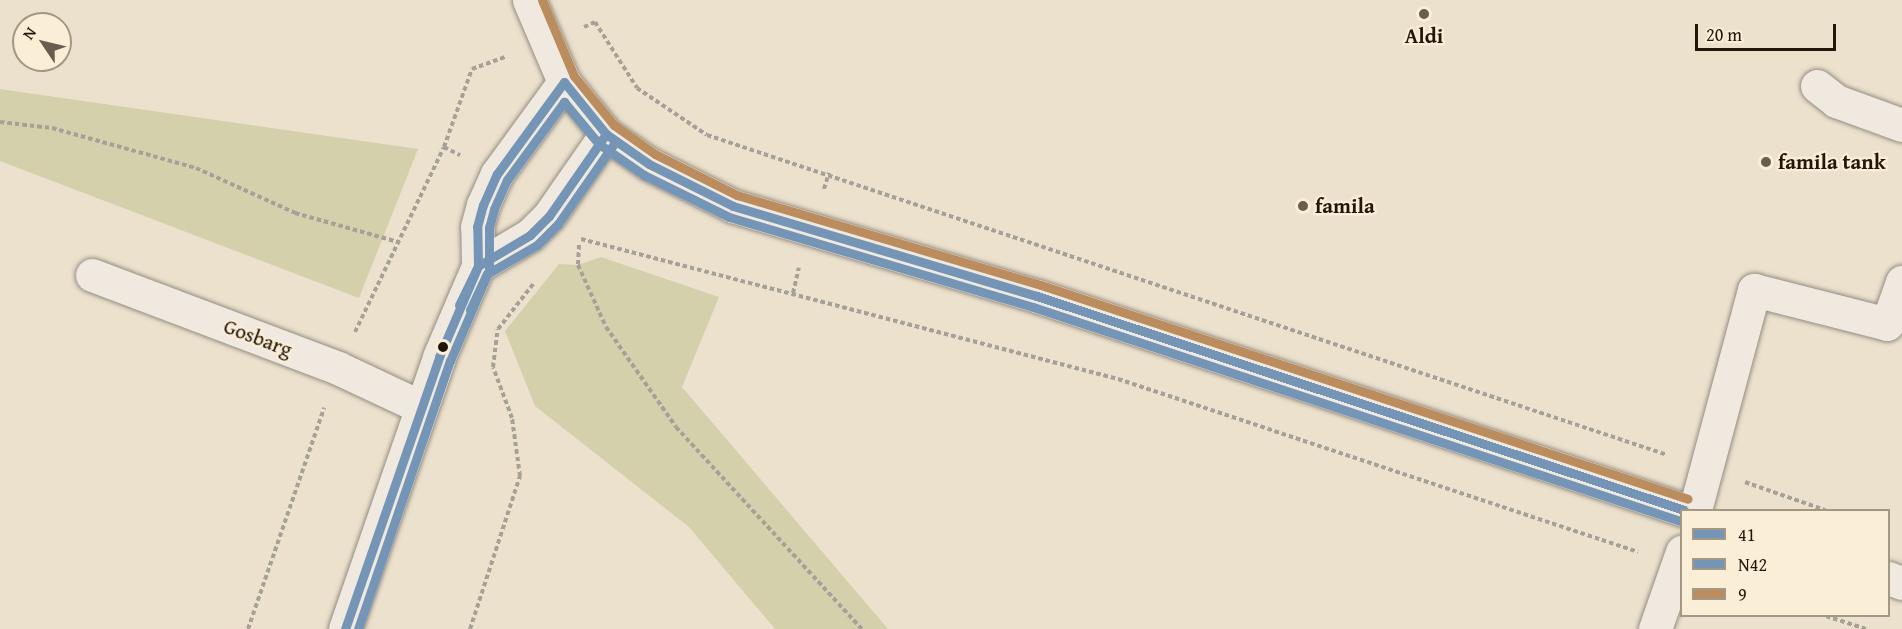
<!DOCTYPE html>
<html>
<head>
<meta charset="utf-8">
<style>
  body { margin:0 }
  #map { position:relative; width:1902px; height:629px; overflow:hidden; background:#ece1cd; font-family:"Gentium Book Plus",serif }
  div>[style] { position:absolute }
  .green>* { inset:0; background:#d4d0ab }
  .path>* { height:4px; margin-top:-2px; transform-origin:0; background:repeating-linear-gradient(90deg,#a6a198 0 4.5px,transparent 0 7.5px) }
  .roads { filter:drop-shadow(0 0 2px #958d81) drop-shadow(0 0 2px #958d81) }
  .minor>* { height:33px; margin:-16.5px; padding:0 16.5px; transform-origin:16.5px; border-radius:16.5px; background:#efe9df }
  .bus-1>* { height:9px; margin:-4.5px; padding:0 4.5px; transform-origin:4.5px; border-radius:4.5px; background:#7595b6 }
  .bus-2>* { height:9px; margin:-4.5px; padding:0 4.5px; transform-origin:4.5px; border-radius:4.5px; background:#7595b6 }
  .bus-3>* { height:9px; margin:-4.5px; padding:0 4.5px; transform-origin:4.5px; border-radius:4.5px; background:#bb8c5d }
  .dots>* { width:16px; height:16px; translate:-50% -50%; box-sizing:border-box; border:3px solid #fbeed6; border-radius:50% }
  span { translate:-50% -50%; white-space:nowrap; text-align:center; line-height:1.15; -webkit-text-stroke:4.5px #fbeed6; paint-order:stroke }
  .poi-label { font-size:21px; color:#22160b; font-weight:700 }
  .left { translate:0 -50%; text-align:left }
  .street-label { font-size:21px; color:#22160b }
  .legend { position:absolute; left:1680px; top:509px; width:210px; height:108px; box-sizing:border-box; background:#fbeed6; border:2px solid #a49885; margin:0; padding:8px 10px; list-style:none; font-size:18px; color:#22160b }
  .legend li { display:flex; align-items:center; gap:12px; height:30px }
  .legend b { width:30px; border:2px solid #a49885 }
  .north { position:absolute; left:12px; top:12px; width:60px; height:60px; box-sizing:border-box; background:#fbeed6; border:2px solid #a49885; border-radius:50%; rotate:305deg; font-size:16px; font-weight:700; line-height:24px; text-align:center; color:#22160b }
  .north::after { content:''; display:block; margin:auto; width:21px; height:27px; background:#695d4f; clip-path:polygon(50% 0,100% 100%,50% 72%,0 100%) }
  .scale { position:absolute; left:1695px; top:24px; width:141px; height:27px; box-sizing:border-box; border:3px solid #22160b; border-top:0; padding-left:8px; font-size:18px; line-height:21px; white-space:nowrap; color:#22160b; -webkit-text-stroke:4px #fbeed6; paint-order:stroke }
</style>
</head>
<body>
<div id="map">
  <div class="green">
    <div style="clip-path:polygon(0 89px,418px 149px,359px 298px,0 161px)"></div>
    <div style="clip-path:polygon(601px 257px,719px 297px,682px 387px,888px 629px,775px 629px,689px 527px,535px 406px,505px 331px,559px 264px,578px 265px)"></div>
  </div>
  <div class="path">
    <div style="left:584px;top:27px;width:12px;rotate:-24deg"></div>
    <div style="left:595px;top:22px;width:78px;rotate:57.5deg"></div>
    <div style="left:637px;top:88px;width:84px;rotate:33.9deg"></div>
    <div style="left:707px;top:135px;width:1012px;rotate:18.43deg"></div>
    <div style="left:0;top:122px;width:52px;rotate:6.6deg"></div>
    <div style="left:52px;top:128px;width:149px;rotate:15.5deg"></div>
    <div style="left:196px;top:168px;width:109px;rotate:24.4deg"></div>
    <div style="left:295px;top:213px;width:107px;rotate:15.7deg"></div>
    <div style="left:444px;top:147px;width:18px;rotate:27deg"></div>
    <div style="left:824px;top:189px;width:17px;rotate:-73deg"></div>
    <div style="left:581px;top:239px;width:555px;rotate:14.61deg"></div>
    <div style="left:1118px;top:379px;width:548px;rotate:18.4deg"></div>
    <div style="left:579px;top:245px;width:20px;rotate:93deg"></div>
    <div style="left:578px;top:265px;width:68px;rotate:65.7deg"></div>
    <div style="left:606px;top:327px;width:122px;rotate:55deg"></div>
    <div style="left:676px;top:427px;width:275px;rotate:47.4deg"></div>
    <div style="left:793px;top:293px;width:26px;rotate:-77deg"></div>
    <div style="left:355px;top:332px;width:205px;rotate:-64.3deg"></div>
    <div style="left:444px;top:147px;width:83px;rotate:-70.3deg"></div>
    <div style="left:472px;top:69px;width:37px;rotate:-20deg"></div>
    <div style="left:1745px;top:482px;width:85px;rotate:19.3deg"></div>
    <div style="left:1826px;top:616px;width:42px;rotate:18deg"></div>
    <div style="left:248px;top:629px;width:234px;rotate:-71deg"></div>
    <div style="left:470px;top:629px;width:161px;rotate:-71.9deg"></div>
    <div style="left:520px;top:476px;width:59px;rotate:-97.9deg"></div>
    <div style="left:512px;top:418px;width:54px;rotate:-110.4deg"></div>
    <div style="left:493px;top:367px;width:38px;rotate:-83deg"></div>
    <div style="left:498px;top:329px;width:58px;rotate:-52deg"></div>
  </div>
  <div class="roads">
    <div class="minor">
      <div style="left:529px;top:0;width:89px;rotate:66.9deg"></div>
      <div style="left:564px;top:82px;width:67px;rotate:51.1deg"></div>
      <div style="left:606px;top:134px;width:52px;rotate:34.9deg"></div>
      <div style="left:649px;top:164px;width:94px;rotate:26.6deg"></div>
      <div style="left:733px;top:206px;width:317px;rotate:16.5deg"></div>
      <div style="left:1037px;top:296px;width:681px;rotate:18.3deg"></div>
      <div style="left:1817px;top:86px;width:24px;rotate:38deg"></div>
      <div style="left:1836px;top:101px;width:70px;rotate:20deg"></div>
      <div style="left:478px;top:266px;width:61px;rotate:-30.8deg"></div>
      <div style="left:530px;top:235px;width:27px;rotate:-45deg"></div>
      <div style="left:549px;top:216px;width:100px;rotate:-55.2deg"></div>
      <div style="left:92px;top:275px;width:263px;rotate:20.7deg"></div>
      <div style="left:338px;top:368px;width:92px;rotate:25.2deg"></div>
      <div style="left:1695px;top:510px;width:228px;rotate:-75deg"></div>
      <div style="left:1754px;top:290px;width:137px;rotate:14.3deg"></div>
      <div style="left:1887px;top:324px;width:45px;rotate:-70.3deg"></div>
      <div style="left:1888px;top:578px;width:15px;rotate:20deg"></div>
      <div style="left:345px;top:629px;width:288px;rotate:-70.9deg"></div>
      <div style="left:439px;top:357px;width:99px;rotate:-66.8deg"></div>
      <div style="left:478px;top:266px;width:39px;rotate:-91deg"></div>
      <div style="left:477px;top:227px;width:23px;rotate:-75deg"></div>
      <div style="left:483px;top:205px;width:34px;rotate:-66deg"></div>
      <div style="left:497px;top:174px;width:114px;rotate:-53.9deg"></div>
      <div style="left:1655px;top:629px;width:82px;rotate:-70.7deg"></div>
    </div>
  </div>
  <div class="bus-1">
    <div style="left:459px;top:305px;width:43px;rotate:-64deg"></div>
    <div style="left:478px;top:266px;width:61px;rotate:-30.8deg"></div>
    <div style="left:530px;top:235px;width:27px;rotate:-45deg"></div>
    <div style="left:549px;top:216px;width:100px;rotate:-55.2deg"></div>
    <div style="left:345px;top:629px;width:288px;rotate:-70.9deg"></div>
    <div style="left:439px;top:357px;width:99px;rotate:-66.8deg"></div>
    <div style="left:478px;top:266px;width:39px;rotate:-91deg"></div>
    <div style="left:477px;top:227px;width:23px;rotate:-75deg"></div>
    <div style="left:483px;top:205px;width:34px;rotate:-66deg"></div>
    <div style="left:497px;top:174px;width:114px;rotate:-53.9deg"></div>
    <div style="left:564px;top:82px;width:67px;rotate:51.1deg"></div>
    <div style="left:606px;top:134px;width:52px;rotate:34.9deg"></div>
    <div style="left:649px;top:164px;width:94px;rotate:26.6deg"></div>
    <div style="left:733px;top:206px;width:317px;rotate:16.5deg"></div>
    <div style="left:1037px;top:296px;width:681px;rotate:18.3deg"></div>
  </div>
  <div class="bus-2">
    <div style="left:470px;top:310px;width:40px;rotate:-65deg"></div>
    <div style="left:487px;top:274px;width:58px;rotate:-30.1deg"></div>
    <div style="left:537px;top:245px;width:30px;rotate:-45deg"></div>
    <div style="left:558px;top:224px;width:101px;rotate:-55.1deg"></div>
    <div style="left:358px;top:629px;width:283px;rotate:-71.1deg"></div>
    <div style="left:450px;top:361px;width:99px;rotate:-66.8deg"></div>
    <div style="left:489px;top:270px;width:42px;rotate:-90deg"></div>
    <div style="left:489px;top:228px;width:20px;rotate:-75deg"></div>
    <div style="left:494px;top:209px;width:32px;rotate:-66deg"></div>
    <div style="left:507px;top:180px;width:97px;rotate:-53.8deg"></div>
    <div style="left:564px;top:102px;width:55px;rotate:50.2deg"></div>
    <div style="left:599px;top:144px;width:55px;rotate:34.6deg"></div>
    <div style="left:644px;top:175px;width:95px;rotate:26.3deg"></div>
    <div style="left:729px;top:217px;width:317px;rotate:16.5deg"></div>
    <div style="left:1033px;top:307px;width:681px;rotate:18.3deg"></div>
  </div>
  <div class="bus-3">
    <div style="left:542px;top:0;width:82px;rotate:67.2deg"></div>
    <div style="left:574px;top:76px;width:63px;rotate:50.8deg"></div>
    <div style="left:614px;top:125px;width:50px;rotate:35.3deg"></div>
    <div style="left:655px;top:154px;width:92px;rotate:26.6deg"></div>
    <div style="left:737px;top:195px;width:317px;rotate:16.5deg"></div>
    <div style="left:1041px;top:285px;width:681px;rotate:18.3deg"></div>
  </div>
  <div class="dots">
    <div style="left:1424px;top:14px;background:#695d4f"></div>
    <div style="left:1766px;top:162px;background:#695d4f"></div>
    <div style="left:1303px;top:206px;background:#695d4f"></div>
    <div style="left:443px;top:347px;background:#22160b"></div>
  </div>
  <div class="poi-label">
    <span style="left:1424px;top:36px">Aldi</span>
    <span class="left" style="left:1778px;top:162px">famila tank</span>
    <span class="left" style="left:1315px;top:206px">famila</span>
  </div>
  <div class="street-label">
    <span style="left:258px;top:338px;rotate:21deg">Gosbarg</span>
  </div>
  <ul class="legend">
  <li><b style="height:8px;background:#7595b6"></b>41</li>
  <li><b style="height:8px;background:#7595b6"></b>N42</li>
  <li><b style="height:8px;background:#bb8c5d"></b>9</li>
  </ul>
  <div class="north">N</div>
  <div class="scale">20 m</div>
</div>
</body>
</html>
